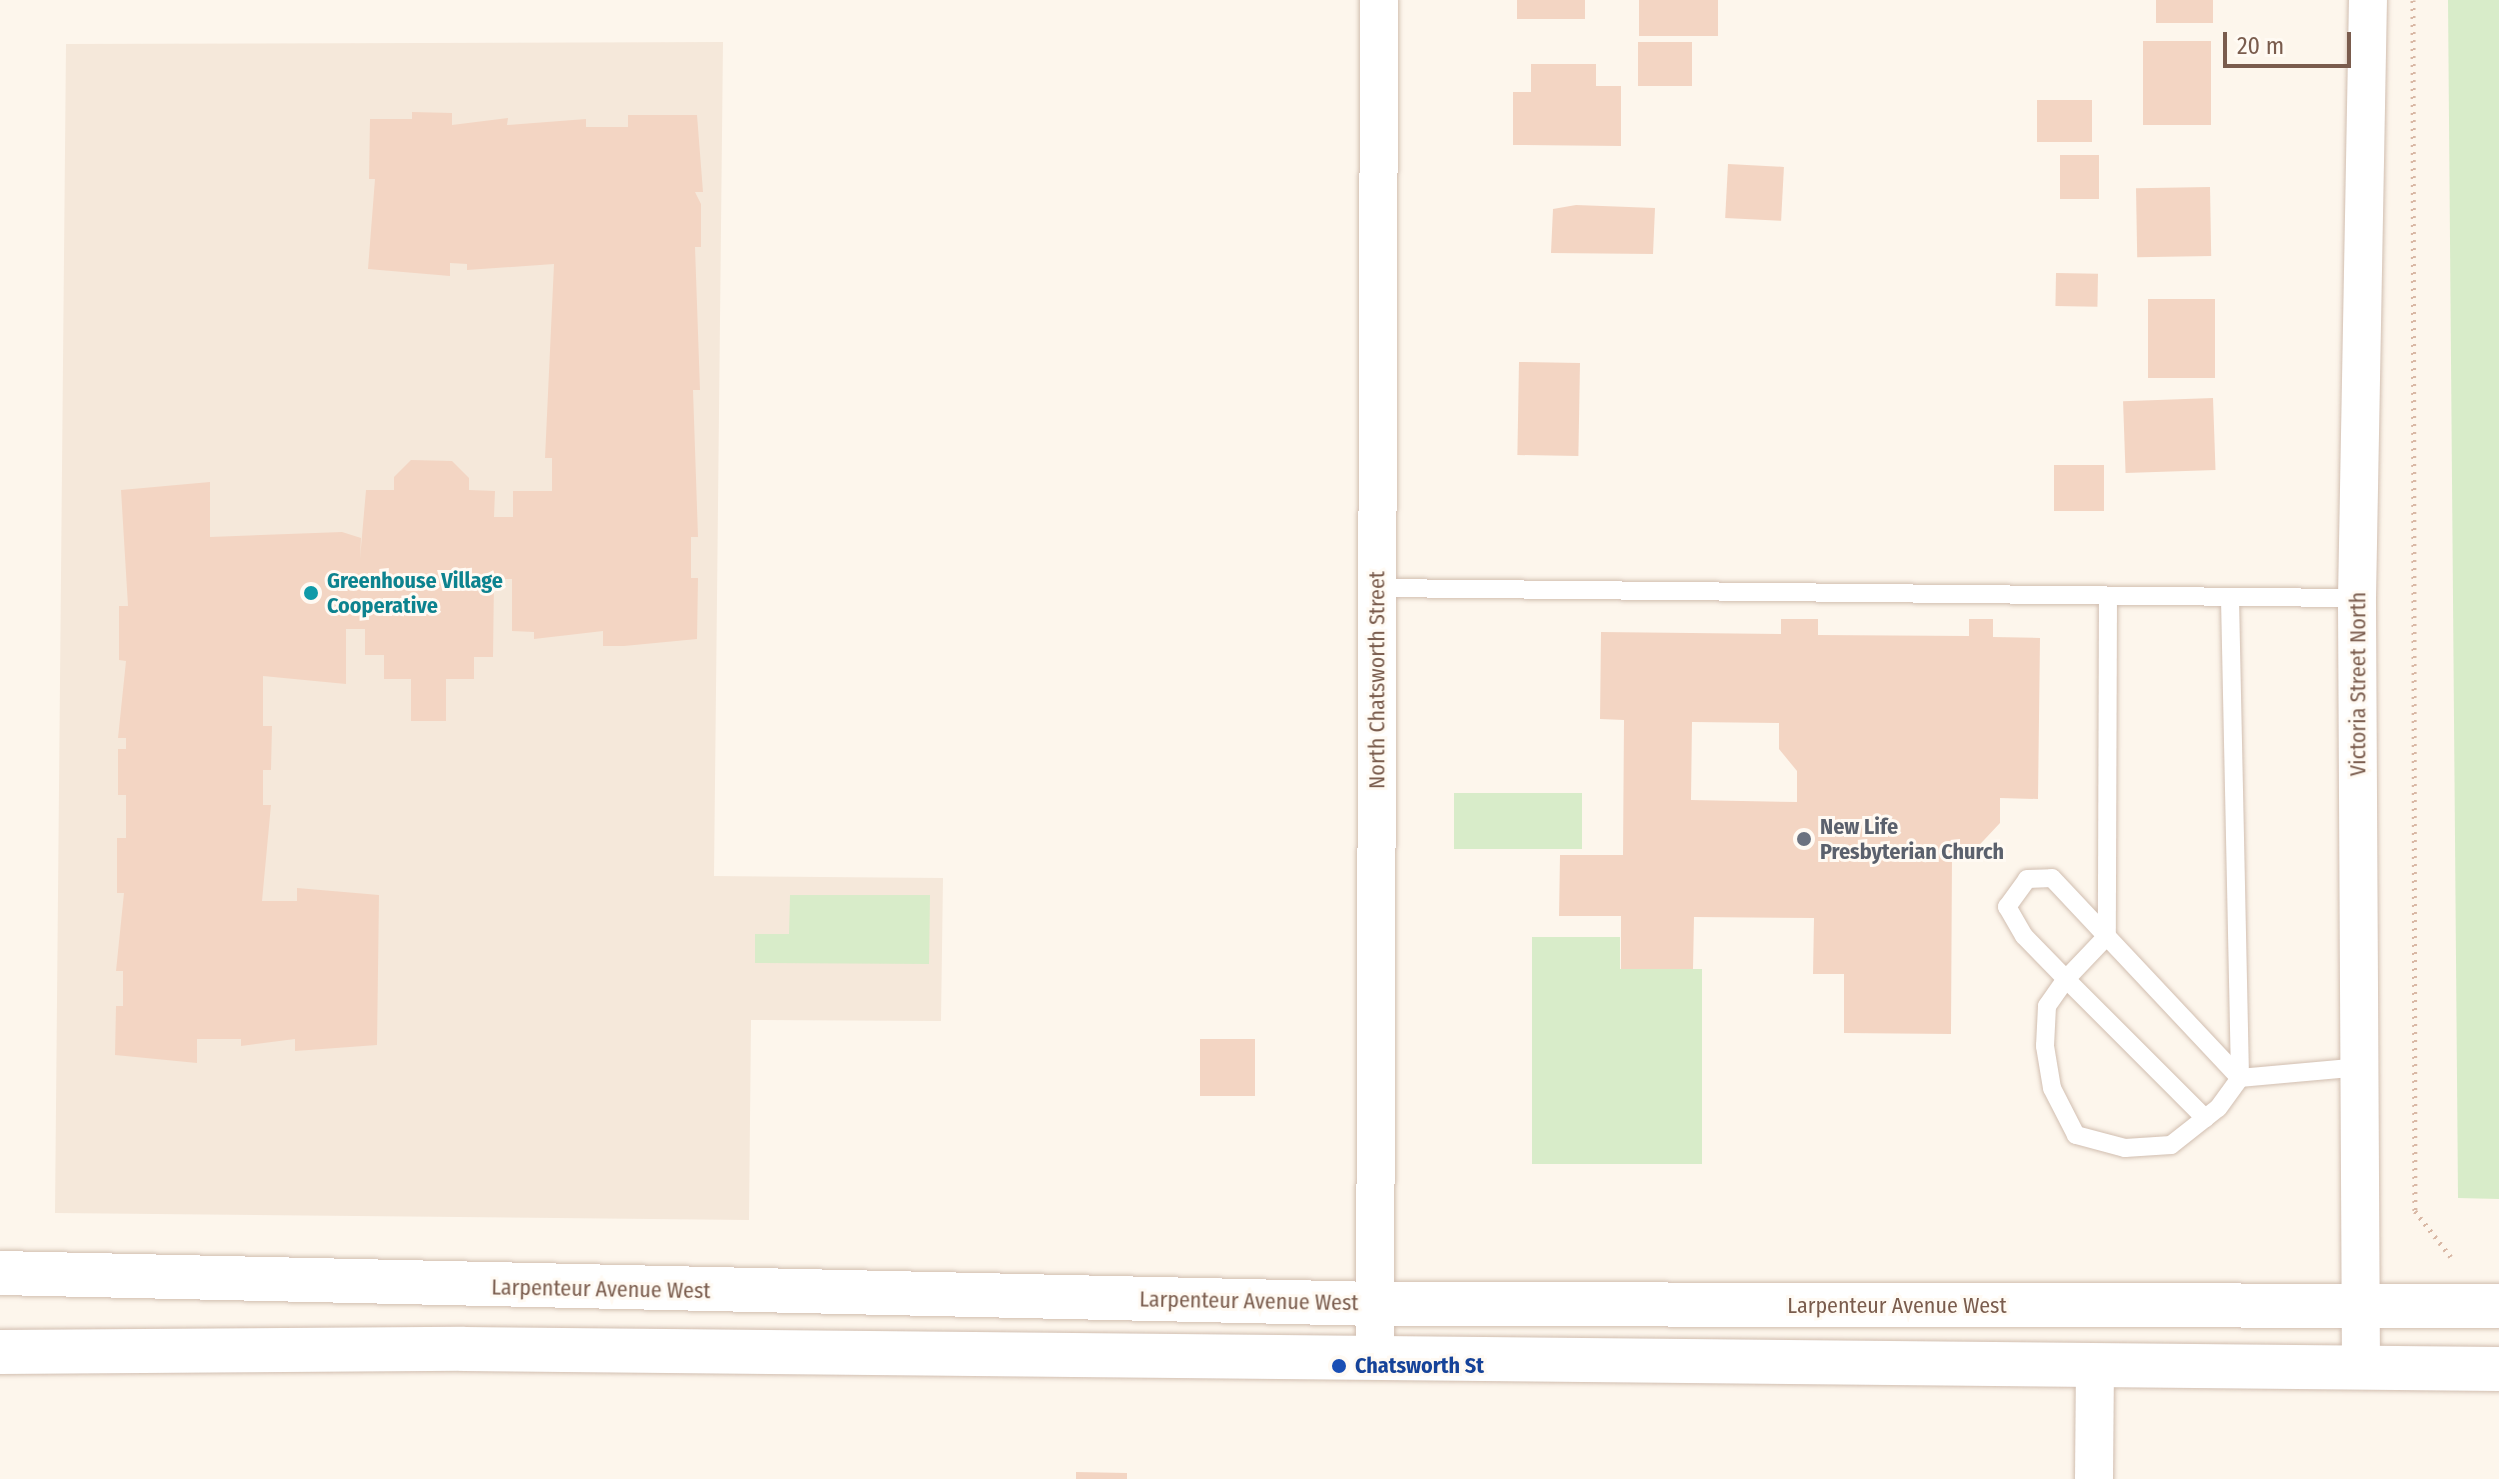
<!DOCTYPE html>
<html>
<head>
<meta charset="utf-8">
<style>
  body { margin:0 }
  #map { position:relative; width:2499px; height:1479px; overflow:hidden; background:#fdf6ec; font-family:"Fira Sans Condensed",sans-serif }
  div>[style] { position:absolute }
  .residential>* { inset:0; background:#f5e8da }
  .green>* { inset:0; background:#d8ecc9; transform-origin:0 0 }
  .building>* { inset:0; background:#f3d5c3; transform-origin:0 0 }
  .path>* { height:5px; margin-top:-2.5px; transform-origin:0; background:repeating-linear-gradient(90deg,#d9b8a5 0 2px,transparent 0 8px) }
  .roads { filter:drop-shadow(0 0 2px #d1beb0) drop-shadow(0 0 2px #d1beb0) }
  .service>* { height:18px; margin:-9px; padding:0 9px; transform-origin:9px; border-radius:9px; background:#fff }
  .minor>* { height:38px; margin:-19px; padding:0 19px; transform-origin:19px; border-radius:19px; background:#fff }
  .secondary>* { height:44px; margin:-22px; padding:0 22px; transform-origin:22px; border-radius:22px; background:#fff }
  .dots>* { width:22px; height:22px; translate:-50% -50%; box-sizing:border-box; border:4px solid #fffaf3; border-radius:50% }
  span { translate:-50% -50%; white-space:nowrap; text-align:center; line-height:1.15; -webkit-text-stroke:6px #fffaf3; paint-order:stroke }
  .culture-label { font-size:22px; color:#0d838f; font-weight:700 }
  .left { translate:0 -50%; text-align:left }
  .street-label { font-size:22px; color:#7a5c4d }
  .worship-label { font-size:22px; color:#5b616d; font-weight:700 }
  .transit-label { font-size:22px; color:#164399; font-weight:700 }
  .scale { position:absolute; left:2223px; top:32px; width:128px; height:36px; box-sizing:border-box; border:4px solid #7a5c4d; border-top:0; padding-left:10px; font-size:24px; line-height:28px; white-space:nowrap; color:#7a5c4d; -webkit-text-stroke:6px #fffaf3; paint-order:stroke }
</style>
</head>
<body>
<div id="map">
  <div class="residential">
    <div style="clip-path:polygon(723px 42px,714px 876px,943px 878px,941px 1021px,751px 1020px,749px 1220px,55px 1213px,66px 44px)"></div>
  </div>
  <div class="green">
    <div style="clip-path:polygon(2448px 0,2499px 0,2499px 1199px,2458px 1198px)"></div>
    <div style="left:1454px;top:793px;width:128px;height:56px"></div>
    <div style="clip-path:polygon(790px 895px,930px 895px,929px 964px,755px 963px,755px 934px,789px 934px)"></div>
    <div style="clip-path:polygon(1532px 937px,1620px 937px,1620px 969px,1702px 969px,1702px 1164px,1532px 1164px)"></div>
  </div>
  <div class="building">
    <div style="left:1517px;top:0;width:68px;height:19px"></div>
    <div style="left:1639px;top:0;width:79px;height:36px"></div>
    <div style="left:2156px;top:0;width:57px;height:23px"></div>
    <div style="left:2143px;top:41px;width:68px;height:84px"></div>
    <div style="left:1638px;top:42px;width:54px;height:44px"></div>
    <div style="clip-path:polygon(1531px 64px,1596px 64px,1596px 86px,1621px 86px,1621px 146px,1513px 145px,1513px 92px,1531px 92px)"></div>
    <div style="left:2037px;top:100px;width:55px;height:42px"></div>
    <div style="clip-path:polygon(412px 112px,452px 113px,452px 125px,508px 118px,507px 125px,586px 119px,586px 127px,628px 127px,628px 115px,697px 115px,703px 192px,695px 192px,701px 204px,701px 247px,695px 247px,700px 390px,693px 390px,698px 537px,691px 537px,691px 578px,698px 578px,697px 639px,624px 646px,603px 646px,603px 631px,534px 639px,534px 632px,512px 631px,512px 579px,494px 579px,493px 657px,474px 657px,474px 679px,446px 679px,446px 721px,411px 721px,411px 679px,384px 679px,384px 655px,365px 655px,365px 629px,346px 629px,346px 684px,263px 676px,263px 726px,272px 726px,271px 770px,263px 770px,263px 805px,271px 805px,262px 901px,297px 901px,297px 888px,379px 895px,377px 1045px,295px 1051px,295px 1039px,241px 1046px,241px 1039px,197px 1039px,197px 1063px,115px 1055px,116px 1006px,123px 1006px,123px 971px,116px 971px,124px 893px,117px 893px,117px 838px,126px 838px,126px 795px,118px 795px,118px 749px,126px 749px,126px 738px,118px 738px,126px 661px,119px 660px,119px 606px,128px 606px,121px 490px,210px 482px,210px 537px,342px 532px,361px 538px,360px 559px,366px 490px,394px 490px,394px 477px,411px 460px,452px 461px,469px 478px,469px 490px,495px 491px,494px 517px,513px 517px,513px 491px,552px 491px,552px 458px,545px 458px,554px 264px,467px 270px,467px 264px,450px 263px,450px 276px,368px 269px,375px 179px,369px 179px,370px 119px,412px 119px)"></div>
    <div style="left:2099px;top:155px;width:44px;height:39px;rotate:90deg"></div>
    <div style="left:1728px;top:164px;width:56px;height:54px;rotate:3deg"></div>
    <div style="left:2210px;top:187px;width:69px;height:74px;rotate:89deg"></div>
    <div style="clip-path:polygon(1576px 205px,1655px 208px,1653px 254px,1551px 253px,1553px 209px)"></div>
    <div style="left:2056px;top:273px;width:42px;height:33px;rotate:1deg"></div>
    <div style="left:2148px;top:299px;width:67px;height:79px"></div>
    <div style="left:1519px;top:362px;width:61px;height:93px;rotate:1deg"></div>
    <div style="left:2213px;top:398px;width:72px;height:90px;rotate:88deg"></div>
    <div style="left:2054px;top:465px;width:50px;height:46px"></div>
    <div style="clip-path:polygon(evenodd,1781px 619px,1818px 619px,1818px 635px,1969px 636px,1969px 619px,1993px 619px,1993px 637px,2040px 638px,2038px 799px,2000px 798px,2000px 823px,1969px 856px,1952px 856px,1951px 1034px,1844px 1033px,1844px 974px,1813px 974px,1814px 918px,1694px 917px,1693px 969px,1621px 969px,1621px 916px,1559px 916px,1560px 855px,1623px 855px,1624px 720px,1600px 719px,1601px 632px,1781px 634px,1781px 619px,1692px 722px,1779px 723px,1779px 749px,1797px 771px,1797px 802px,1691px 800px,1692px 722px)"></div>
    <div style="left:1200px;top:1039px;width:55px;height:57px"></div>
    <div style="clip-path:polygon(1076px 1472px,1127px 1473px,1127px 1479px,1076px 1479px)"></div>
  </div>
  <div class="path">
    <div style="left:2413px;top:0;width:1211px;rotate:89.91deg"></div>
    <div style="left:2415px;top:1211px;width:58px;rotate:52deg"></div>
  </div>
  <div class="roads">
    <div class="service">
      <div style="left:1378px;top:588px;width:979px;rotate:0.59deg"></div>
      <div style="left:2108px;top:596px;width:340px;rotate:90.2deg"></div>
      <div style="left:2107px;top:936px;width:59px;rotate:133.6deg"></div>
      <div style="left:2066px;top:979px;width:197px;rotate:45deg"></div>
      <div style="left:2230px;top:599px;width:479px;rotate:88.8deg"></div>
      <div style="left:2240px;top:1078px;width:37px;rotate:126deg"></div>
      <div style="left:2218px;top:1108px;width:60px;rotate:141.8deg"></div>
      <div style="left:2171px;top:1145px;width:46px;rotate:176.3deg"></div>
      <div style="left:2125px;top:1148px;width:51px;rotate:-165.1deg"></div>
      <div style="left:2076px;top:1135px;width:53px;rotate:-117.1deg"></div>
      <div style="left:2052px;top:1088px;width:43px;rotate:-99.5deg"></div>
      <div style="left:2045px;top:1046px;width:40px;rotate:-87.1deg"></div>
      <div style="left:2047px;top:1006px;width:33px;rotate:-55deg"></div>
      <div style="left:2066px;top:979px;width:60px;rotate:-134.3deg"></div>
      <div style="left:2024px;top:936px;width:34px;rotate:-120deg"></div>
      <div style="left:2007px;top:907px;width:34px;rotate:-54deg"></div>
      <div style="left:2027px;top:879px;width:25px;rotate:-2deg"></div>
      <div style="left:2052px;top:878px;width:274px;rotate:46.8deg"></div>
      <div style="left:2240px;top:1078px;width:121px;rotate:-5.2deg"></div>
    </div>
    <div class="minor">
      <div style="left:1375px;top:1359px;width:1359px;rotate:-89.83deg"></div>
      <div style="left:2361px;top:1368px;width:770px;rotate:-90.3deg"></div>
      <div style="left:2357px;top:598px;width:598px;rotate:-88.95deg"></div>
      <div style="left:2094px;top:1479px;width:113px;rotate:-89.5deg"></div>
    </div>
    <div class="secondary">
      <div style="left:0;top:1273px;width:1376px;rotate:1.29deg"></div>
      <div style="left:1376px;top:1304px;width:1123px;rotate:0.1deg"></div>
      <div style="left:0;top:1352px;width:464px;rotate:-0.4deg"></div>
      <div style="left:464px;top:1349px;width:2035px;rotate:0.56deg"></div>
    </div>
  </div>
  <div class="dots">
    <div style="left:311px;top:593px;background:#0f9aa8"></div>
    <div style="left:1804px;top:839px;background:#6b7280"></div>
    <div style="left:1339px;top:1366px;background:#1a4fb4"></div>
  </div>
  <div class="culture-label">
    <span class="left" style="left:327px;top:593px">Greenhouse Village<br>Cooperative</span>
  </div>
  <div class="street-label">
    <span style="left:1377px;top:680px;rotate:-90deg">North Chatsworth Street</span>
    <span style="left:2358px;top:684px;rotate:-90deg">Victoria Street North</span>
    <span style="left:601px;top:1289px;rotate:1deg">Larpenteur Avenue West</span>
    <span style="left:1249px;top:1301px;rotate:1deg">Larpenteur Avenue West</span>
    <span style="left:1897px;top:1306px">Larpenteur Avenue West</span>
  </div>
  <div class="worship-label">
    <span class="left" style="left:1820px;top:839px">New Life<br>Presbyterian Church</span>
  </div>
  <div class="transit-label">
    <span class="left" style="left:1355px;top:1366px">Chatsworth St</span>
  </div>
  <div class="scale">20 m</div>
</div>
</body>
</html>
